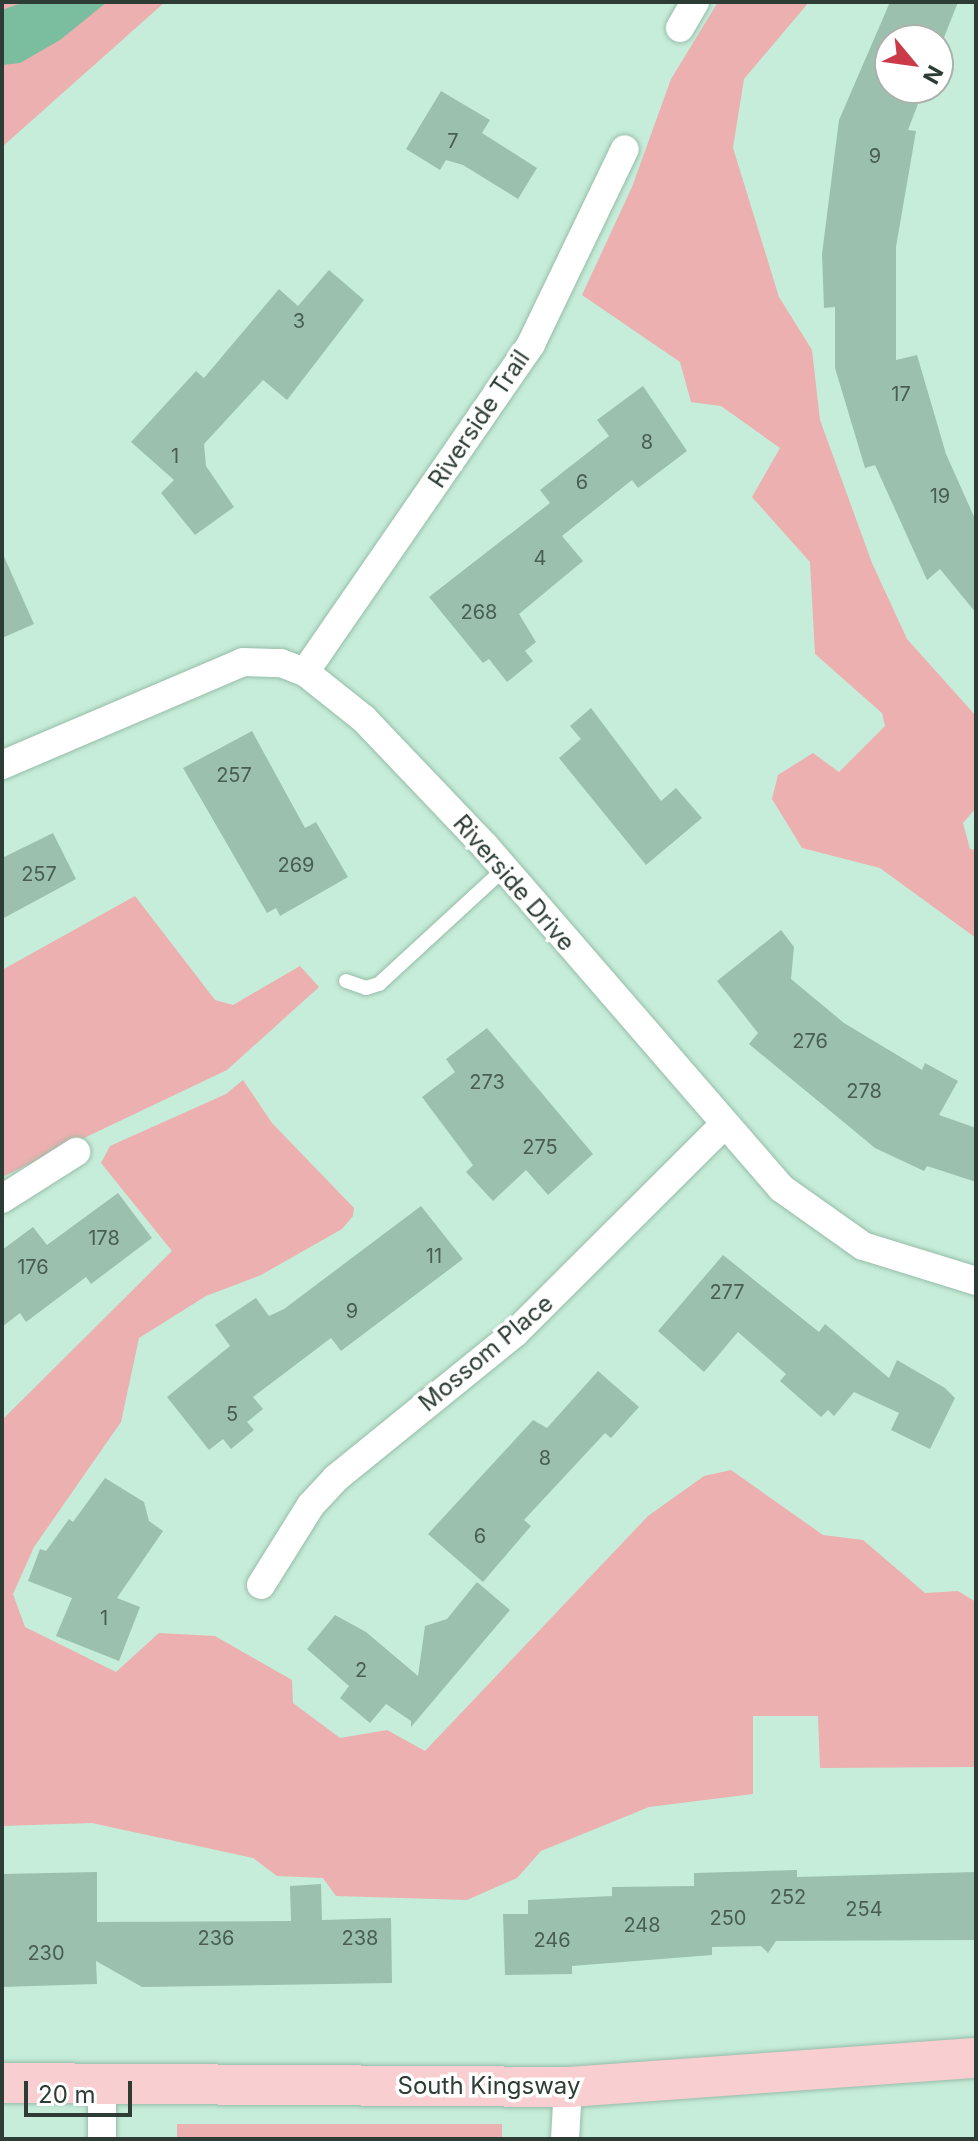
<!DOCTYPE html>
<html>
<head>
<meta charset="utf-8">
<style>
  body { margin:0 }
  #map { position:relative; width:978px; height:2141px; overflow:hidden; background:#c6edd9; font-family:Inter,sans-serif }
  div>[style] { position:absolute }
  .green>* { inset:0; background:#ebb0af; transform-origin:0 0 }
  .water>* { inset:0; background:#7abd9f }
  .building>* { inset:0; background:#9bc1ae }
  .roads { filter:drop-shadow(0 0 2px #97bcaa) drop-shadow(0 0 2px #97bcaa) }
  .lane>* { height:14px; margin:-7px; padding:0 7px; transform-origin:7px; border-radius:7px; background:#fff }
  .street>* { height:28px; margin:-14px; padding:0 14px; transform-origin:14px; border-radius:14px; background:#fff }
  .secondary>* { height:40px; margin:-20px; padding:0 20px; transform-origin:20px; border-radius:20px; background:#f9ced0 }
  span { translate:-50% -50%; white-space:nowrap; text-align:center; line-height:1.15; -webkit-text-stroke:7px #fff; paint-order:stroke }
  .number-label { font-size:20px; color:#485e53 }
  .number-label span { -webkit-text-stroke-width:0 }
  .street-label { font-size:24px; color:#2d3d35 }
  .frame { position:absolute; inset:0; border:4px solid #2d3d35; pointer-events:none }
  .north { position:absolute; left:874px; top:24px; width:80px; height:80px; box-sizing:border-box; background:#fff; border:2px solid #abb1ae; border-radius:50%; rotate:119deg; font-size:22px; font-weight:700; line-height:32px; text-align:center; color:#2d3d35 }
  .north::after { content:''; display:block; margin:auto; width:28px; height:36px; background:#ca3a48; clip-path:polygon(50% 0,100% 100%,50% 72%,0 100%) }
  .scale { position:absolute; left:24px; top:2081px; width:108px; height:36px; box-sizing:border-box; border:4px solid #2d3d35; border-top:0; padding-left:10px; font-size:24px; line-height:28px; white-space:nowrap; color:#2d3d35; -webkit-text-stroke:6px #fff; paint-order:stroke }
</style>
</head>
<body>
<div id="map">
  <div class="green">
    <div style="clip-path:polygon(2px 2px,165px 2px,2px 147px)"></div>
    <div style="clip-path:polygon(718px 2px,809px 2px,744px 79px,733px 148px,779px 297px,812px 350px,820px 420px,872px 563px,907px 639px,976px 716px,976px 808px,963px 823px,970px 849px,976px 850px,976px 938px,880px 868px,802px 848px,772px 799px,778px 775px,813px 753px,839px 772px,885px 726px,882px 713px,815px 654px,810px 562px,752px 497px,780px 448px,721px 406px,691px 402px,680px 362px,582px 295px,632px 187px,671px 79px)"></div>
    <div style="clip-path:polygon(135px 896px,215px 1000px,233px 1005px,300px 966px,319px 987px,227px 1070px,2px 1177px,2px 970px)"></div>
    <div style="clip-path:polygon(243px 1080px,272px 1123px,354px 1208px,353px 1216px,342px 1229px,261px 1275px,206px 1296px,139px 1338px,121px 1422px,34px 1547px,13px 1594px,25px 1627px,116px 1672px,159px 1633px,215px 1636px,292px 1680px,293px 1703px,340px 1738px,387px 1730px,425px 1751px,648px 1516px,704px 1476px,731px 1470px,823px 1535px,863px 1540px,925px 1593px,958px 1591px,976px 1602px,976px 1767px,820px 1768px,818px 1716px,753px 1716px,753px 1794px,649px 1807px,541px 1851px,517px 1878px,467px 1900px,336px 1896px,323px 1878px,277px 1876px,253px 1858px,92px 1823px,2px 1826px,2px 1420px,172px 1251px,101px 1163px,110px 1146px,226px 1094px)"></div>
    <div style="left:177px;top:2124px;width:325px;height:27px"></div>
  </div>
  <div class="water">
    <div style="clip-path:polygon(24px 2px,107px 2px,60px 40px,20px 63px,2px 65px,2px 10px)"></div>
  </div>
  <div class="building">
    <div style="clip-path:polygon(890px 2px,958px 2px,938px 53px,938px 40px,890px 40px,890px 88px,924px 88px,908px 130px,916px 131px,896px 247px,896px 360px,917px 355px,946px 454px,976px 521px,976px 613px,940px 569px,927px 580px,875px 465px,865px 468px,835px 368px,835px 307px,824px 308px,822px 254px,839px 120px)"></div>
    <div style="clip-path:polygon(441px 91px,490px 120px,482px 133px,537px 168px,518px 199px,463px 165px,446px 160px,440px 170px,406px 149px)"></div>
    <div style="clip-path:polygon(329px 270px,364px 300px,287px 400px,263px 380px,204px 444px,206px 466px,234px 507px,195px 535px,161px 493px,174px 480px,131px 442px,196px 371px,204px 378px,279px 289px,298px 306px)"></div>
    <div style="clip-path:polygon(643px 386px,687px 451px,638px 488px,632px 480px,562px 536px,583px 561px,519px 614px,536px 642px,525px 651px,533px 661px,507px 682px,489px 659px,483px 663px,429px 597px,550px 503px,540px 490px,609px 436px,597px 420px)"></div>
    <div style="clip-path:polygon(2px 552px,34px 624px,2px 638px)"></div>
    <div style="clip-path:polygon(591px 708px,661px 801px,676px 788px,702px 818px,646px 865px,559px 758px,581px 739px,570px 726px)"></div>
    <div style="clip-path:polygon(252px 731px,305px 828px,316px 822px,348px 877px,280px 916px,276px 908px,267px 913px,183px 768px)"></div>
    <div style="clip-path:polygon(53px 833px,76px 879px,2px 919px,2px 858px)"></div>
    <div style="clip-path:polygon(781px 930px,794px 947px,791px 979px,844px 1023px,922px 1070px,925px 1063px,958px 1081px,939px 1115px,976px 1128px,976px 1182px,927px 1166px,924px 1171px,875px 1148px,749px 1044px,758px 1033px,717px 981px)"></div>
    <div style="clip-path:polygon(487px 1028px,593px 1154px,548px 1195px,526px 1170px,493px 1201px,466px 1172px,473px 1165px,422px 1097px,455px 1072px,446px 1059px)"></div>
    <div style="clip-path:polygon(118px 1193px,152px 1238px,91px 1284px,86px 1277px,26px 1322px,20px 1313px,2px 1327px,2px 1250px,33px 1227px,47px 1245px)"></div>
    <div style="clip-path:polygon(421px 1206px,463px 1259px,341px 1351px,331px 1338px,253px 1397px,263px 1409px,247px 1422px,254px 1430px,231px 1449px,223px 1439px,209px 1450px,167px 1397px,230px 1346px,215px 1325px,256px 1298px,269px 1316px,284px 1309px)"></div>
    <div style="clip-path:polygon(723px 1255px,819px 1332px,825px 1324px,889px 1378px,897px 1360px,945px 1388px,955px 1398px,930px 1449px,891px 1430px,899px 1413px,854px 1392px,834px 1416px,828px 1410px,821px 1417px,780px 1381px,786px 1374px,738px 1332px,704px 1372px,658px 1331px)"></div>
    <div style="clip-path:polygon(598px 1371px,639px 1407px,611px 1438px,605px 1433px,524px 1520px,531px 1526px,483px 1582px,428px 1534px,533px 1420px,547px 1428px)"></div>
    <div style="clip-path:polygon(105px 1478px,144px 1502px,149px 1521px,163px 1531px,117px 1598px,140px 1607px,119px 1661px,56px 1636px,72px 1598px,28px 1581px,40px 1549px,46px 1551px,69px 1519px,73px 1522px)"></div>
    <div style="clip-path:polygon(477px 1582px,510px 1610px,411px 1727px,411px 1721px,386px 1704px,370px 1723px,340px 1698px,349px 1686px,307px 1649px,335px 1615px,366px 1632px,418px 1676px,425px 1626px,447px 1619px)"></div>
    <div style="clip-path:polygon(797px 1870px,797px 1877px,976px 1872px,975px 1940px,776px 1941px,768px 1953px,761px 1946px,712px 1947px,712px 1955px,572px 1966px,572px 1974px,505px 1975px,503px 1914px,528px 1914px,528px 1900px,612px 1896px,612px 1887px,694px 1886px,694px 1873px)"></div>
    <div style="clip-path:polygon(97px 1872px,97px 1922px,291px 1921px,290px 1886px,321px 1884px,322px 1920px,391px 1918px,392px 1983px,142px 1987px,96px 1961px,97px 1984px,2px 1987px,2px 1874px)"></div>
  </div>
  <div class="roads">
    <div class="lane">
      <div style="left:346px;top:981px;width:21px;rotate:19deg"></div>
      <div style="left:366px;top:988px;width:14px;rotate:-17deg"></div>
      <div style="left:379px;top:984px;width:171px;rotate:-42.6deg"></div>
    </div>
    <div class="street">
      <div style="left:680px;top:28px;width:30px;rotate:-60deg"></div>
      <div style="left:305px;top:672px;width:398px;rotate:-55.4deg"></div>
      <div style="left:531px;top:344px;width:216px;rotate:-64.3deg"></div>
      <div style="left:2px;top:765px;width:262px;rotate:-23.1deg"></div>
      <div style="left:243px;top:662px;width:38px;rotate:2deg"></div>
      <div style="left:281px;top:663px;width:26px;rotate:21deg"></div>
      <div style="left:305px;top:672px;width:75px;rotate:38.5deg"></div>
      <div style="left:364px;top:719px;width:175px;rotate:46.4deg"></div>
      <div style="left:485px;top:846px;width:452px;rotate:49.1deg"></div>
      <div style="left:781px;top:1188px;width:100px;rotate:35.3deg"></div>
      <div style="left:863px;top:1246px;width:118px;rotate:17.2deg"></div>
      <div style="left:2px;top:1199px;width:88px;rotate:-32.4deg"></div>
      <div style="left:261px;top:1585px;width:94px;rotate:-58deg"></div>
      <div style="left:311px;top:1505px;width:37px;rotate:-47deg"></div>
      <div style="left:336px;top:1478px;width:230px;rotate:-39deg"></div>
      <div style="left:515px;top:1333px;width:292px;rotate:-44.9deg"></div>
      <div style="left:102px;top:2139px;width:53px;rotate:-90deg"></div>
      <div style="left:565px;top:2139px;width:52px;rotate:-86.7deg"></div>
    </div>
    <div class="secondary">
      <div style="left:2px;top:2083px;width:566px;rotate:0.4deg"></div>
      <div style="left:568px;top:2087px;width:409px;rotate:-4.1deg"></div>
    </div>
  </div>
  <div class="number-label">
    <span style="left:453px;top:141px">7</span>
    <span style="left:875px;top:156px">9</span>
    <span style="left:299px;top:321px">3</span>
    <span style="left:901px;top:394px">17</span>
    <span style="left:647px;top:442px">8</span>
    <span style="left:175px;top:456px">1</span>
    <span style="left:582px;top:482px">6</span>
    <span style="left:940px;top:496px">19</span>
    <span style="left:540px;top:558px">4</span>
    <span style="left:479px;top:612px">268</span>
    <span style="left:234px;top:775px">257</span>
    <span style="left:296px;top:865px">269</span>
    <span style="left:39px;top:874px">257</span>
    <span style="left:810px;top:1041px">276</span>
    <span style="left:487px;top:1082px">273</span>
    <span style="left:864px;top:1091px">278</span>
    <span style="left:540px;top:1147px">275</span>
    <span style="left:104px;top:1238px">178</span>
    <span style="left:434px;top:1256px">11</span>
    <span style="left:33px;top:1267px">176</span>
    <span style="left:727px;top:1292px">277</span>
    <span style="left:352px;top:1311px">9</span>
    <span style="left:232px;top:1414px">5</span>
    <span style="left:545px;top:1458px">8</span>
    <span style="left:480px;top:1536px">6</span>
    <span style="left:104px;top:1618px">1</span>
    <span style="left:361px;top:1670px">2</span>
    <span style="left:788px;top:1897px">252</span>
    <span style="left:864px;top:1909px">254</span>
    <span style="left:728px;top:1918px">250</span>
    <span style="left:642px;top:1925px">248</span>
    <span style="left:216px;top:1938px">236</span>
    <span style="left:360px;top:1938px">238</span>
    <span style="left:552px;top:1940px">246</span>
    <span style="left:46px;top:1953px">230</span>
  </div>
  <div class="street-label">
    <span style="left:479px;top:419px;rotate:-56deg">Riverside Trail</span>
    <span style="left:514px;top:883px;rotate:49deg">Riverside Drive</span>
    <span style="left:486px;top:1353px;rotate:-40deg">Mossom Place</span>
    <span style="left:489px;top:2086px">South Kingsway</span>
  </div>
  <div class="frame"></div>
  <div class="north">N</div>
  <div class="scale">20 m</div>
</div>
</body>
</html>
